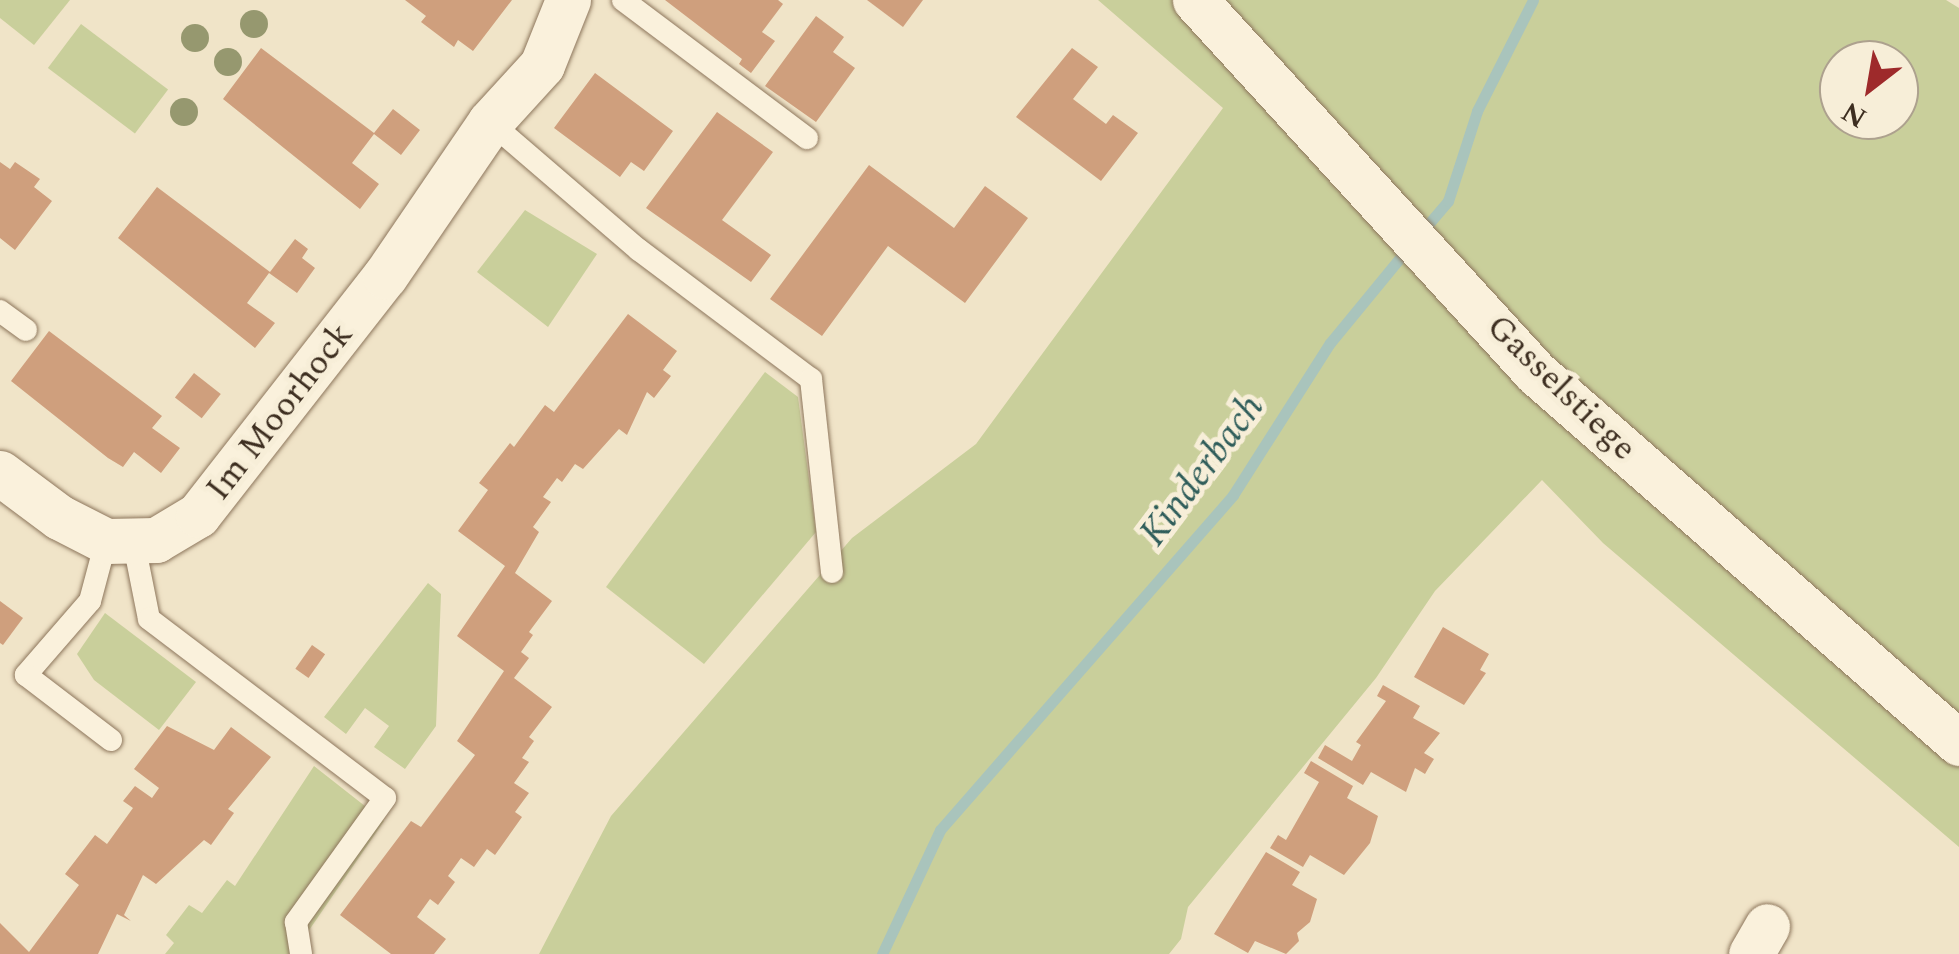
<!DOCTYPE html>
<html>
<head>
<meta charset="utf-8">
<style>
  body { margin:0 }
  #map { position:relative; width:1959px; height:954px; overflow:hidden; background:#f0e4c8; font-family:Spectral,serif }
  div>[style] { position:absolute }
  .green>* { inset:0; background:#c9cf9b; transform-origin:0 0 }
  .stream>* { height:11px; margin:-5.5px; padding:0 5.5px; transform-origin:5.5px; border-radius:5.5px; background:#a9c4bc }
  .building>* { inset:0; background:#cf9f7d; transform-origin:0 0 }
  .roads { filter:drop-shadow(0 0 2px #8d765c) drop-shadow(0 0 2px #8d765c) }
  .service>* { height:22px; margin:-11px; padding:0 11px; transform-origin:11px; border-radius:11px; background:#faf1dc }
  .minor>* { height:45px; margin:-22.5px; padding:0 22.5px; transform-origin:22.5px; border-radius:22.5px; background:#faf1dc }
  .trees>* { width:28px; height:28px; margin:-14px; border-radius:50%; background:#96986f }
  span { translate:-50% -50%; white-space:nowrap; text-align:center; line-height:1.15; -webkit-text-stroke:10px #f7eed8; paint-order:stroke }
  .street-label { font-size:35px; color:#3d2e20 }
  .water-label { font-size:38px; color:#2f5d5a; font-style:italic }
  .north { position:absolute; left:1819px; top:40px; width:100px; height:100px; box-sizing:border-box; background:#f7eed8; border:2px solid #ada18e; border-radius:50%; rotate:211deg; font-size:28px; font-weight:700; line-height:40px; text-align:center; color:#3d2e20 }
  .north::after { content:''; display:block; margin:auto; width:35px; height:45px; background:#9e2a2b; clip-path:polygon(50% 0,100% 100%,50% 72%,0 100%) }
</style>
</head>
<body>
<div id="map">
  <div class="green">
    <div style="clip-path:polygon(0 0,70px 0,34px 45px,0 18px)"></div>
    <div style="clip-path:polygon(evenodd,1098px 0,1946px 0,1959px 8px,1959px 847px,1603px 543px,1542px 480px,1435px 591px,1376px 678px,1188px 907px,1181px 939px,1169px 954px,539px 954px,611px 816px,852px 538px,976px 444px,1223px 108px,1098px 0,1839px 60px,1899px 60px,1899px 120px,1839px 120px,1839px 60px)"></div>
    <div style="left:81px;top:24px;width:109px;height:55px;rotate:37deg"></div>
    <div style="clip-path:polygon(525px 210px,597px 254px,548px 327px,477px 272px)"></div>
    <div style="clip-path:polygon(765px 372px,798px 397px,816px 532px,704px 664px,606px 587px)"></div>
    <div style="clip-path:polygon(428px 583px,441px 594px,436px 726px,405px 769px,374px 747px,389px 726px,365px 708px,346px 734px,324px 717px)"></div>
    <div style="clip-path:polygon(105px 613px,196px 682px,159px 730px,94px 680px,77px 654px)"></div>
    <div style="clip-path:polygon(314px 766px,384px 821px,303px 939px,304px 954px,165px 954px,174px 943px,166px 935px,189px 905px,202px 913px,227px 880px,235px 886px)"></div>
  </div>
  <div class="stream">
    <div style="left:1420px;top:234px;width:43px;rotate:-49.7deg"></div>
    <div style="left:1448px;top:201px;width:95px;rotate:-72.1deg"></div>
    <div style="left:1477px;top:111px;width:124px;rotate:-63.2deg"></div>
    <div style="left:882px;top:954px;width:137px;rotate:-64.9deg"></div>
    <div style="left:940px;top:830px;width:445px;rotate:-48.8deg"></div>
    <div style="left:1233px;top:495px;width:180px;rotate:-57.5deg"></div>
    <div style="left:1330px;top:343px;width:123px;rotate:-50.6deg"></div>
  </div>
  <div class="building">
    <div style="clip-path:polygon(405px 0,512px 0,473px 51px,458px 40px,454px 47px,421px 22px,426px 16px)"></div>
    <div style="clip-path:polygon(665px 0,778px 0,783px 4px,762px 32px,775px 41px,751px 73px,739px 64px,742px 59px)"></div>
    <div style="clip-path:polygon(867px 0,923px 0,903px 27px)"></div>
    <div style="clip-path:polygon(816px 16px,844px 37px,833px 52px,855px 68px,816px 122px,765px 86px)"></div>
    <div style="clip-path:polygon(261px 48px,374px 133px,393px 109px,420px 130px,401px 155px,374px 134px,352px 163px,379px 184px,360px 209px,223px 99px)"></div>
    <div style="clip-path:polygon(1072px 48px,1098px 67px,1073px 99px,1106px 124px,1113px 115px,1138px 133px,1101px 181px,1016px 117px)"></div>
    <div style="clip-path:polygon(595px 73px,673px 131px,644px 171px,631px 162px,620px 177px,554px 128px)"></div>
    <div style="clip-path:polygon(717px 112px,773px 152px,722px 220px,771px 255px,751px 282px,646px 208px)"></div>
    <div style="clip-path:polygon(0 162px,10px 169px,15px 162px,40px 179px,34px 187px,52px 201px,15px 250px,0 238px)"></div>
    <div style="clip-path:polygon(869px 165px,954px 228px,985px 186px,1028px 218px,965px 303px,888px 246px,822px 336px,770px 299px)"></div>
    <div style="clip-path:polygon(157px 187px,270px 272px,295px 239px,308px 249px,302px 258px,315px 268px,297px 293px,269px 273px,247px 303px,275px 323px,255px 348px,118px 238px)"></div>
    <div style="clip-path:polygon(628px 314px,677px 351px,663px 370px,671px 376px,654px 398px,647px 392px,627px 435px,619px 429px,583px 469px,575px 464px,562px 482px,557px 478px,543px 497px,551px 502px,533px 527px,539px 532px,515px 573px,552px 601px,529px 632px,533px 635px,521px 652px,529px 658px,514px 678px,552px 707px,529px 737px,534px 741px,522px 758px,529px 762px,514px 783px,529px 793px,515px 812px,522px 817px,495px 855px,487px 849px,474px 867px,461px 858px,448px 876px,455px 882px,438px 905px,430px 899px,417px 917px,446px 939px,434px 954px,391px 954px,340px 915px,411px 821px,421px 827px,475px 755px,457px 741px,504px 671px,457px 636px,505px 566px,458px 531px,488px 490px,479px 483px,510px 443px,514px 447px,545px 405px,554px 412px)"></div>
    <div style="clip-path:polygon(49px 331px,162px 416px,152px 428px,180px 448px,161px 473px,134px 452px,123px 467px,108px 458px,11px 381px)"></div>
    <div style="left:194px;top:373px;width:34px;height:31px;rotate:38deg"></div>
    <div style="clip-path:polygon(0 601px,23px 618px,3px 645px,0 643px)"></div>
    <div style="clip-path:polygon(1443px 627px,1489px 654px,1480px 670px,1486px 673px,1464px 705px,1414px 677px)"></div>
    <div style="left:312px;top:645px;width:16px;height:29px;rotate:35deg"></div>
    <div style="clip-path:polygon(1383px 685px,1420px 706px,1413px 718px,1440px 733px,1424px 753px,1434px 759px,1429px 767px,1425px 774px,1415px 768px,1406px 792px,1371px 772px,1363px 785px,1318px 758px,1325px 745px,1352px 761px,1361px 745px,1356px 742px,1386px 701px,1377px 696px)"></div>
    <div style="clip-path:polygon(167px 726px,214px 750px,231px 727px,271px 757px,228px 809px,234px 813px,211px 845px,204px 840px,156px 884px,143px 875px,124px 915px,131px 921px,117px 914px,98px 954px,0 954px,0 923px,29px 952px,79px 885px,65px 874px,95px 835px,107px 844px,133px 808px,123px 801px,135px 786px,152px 798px,159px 788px,134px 769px)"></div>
    <div style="clip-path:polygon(1311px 761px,1353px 786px,1347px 798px,1378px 816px,1370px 843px,1344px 875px,1310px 855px,1303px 867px,1270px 848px,1278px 835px,1286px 840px,1319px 782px,1304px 773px)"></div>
    <div style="clip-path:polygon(1266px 852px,1300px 872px,1292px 885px,1317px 899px,1310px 922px,1297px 933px,1299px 941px,1286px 954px,1255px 941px,1248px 953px,1214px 934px)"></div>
  </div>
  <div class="roads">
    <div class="service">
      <div style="left:623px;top:0;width:230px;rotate:36.9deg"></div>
      <div style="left:490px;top:122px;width:196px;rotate:40.7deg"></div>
      <div style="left:639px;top:250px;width:215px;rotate:36.9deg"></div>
      <div style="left:811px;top:379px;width:194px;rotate:83.8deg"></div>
      <div style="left:0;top:311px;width:32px;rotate:36deg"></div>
      <div style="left:106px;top:541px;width:62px;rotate:104.9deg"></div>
      <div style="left:90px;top:601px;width:98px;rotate:130.9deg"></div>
      <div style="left:26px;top:675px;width:107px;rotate:37.4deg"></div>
      <div style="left:134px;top:544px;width:76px;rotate:78.7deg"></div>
      <div style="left:149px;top:619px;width:296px;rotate:37.2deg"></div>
      <div style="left:385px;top:798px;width:153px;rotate:125.7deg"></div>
      <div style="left:296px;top:922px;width:32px;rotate:81deg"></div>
    </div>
    <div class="minor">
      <div style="left:1195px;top:0;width:505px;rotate:47.57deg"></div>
      <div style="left:1536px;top:373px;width:562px;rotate:41.18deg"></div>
      <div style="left:0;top:473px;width:74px;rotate:36.7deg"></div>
      <div style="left:59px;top:517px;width:53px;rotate:27.1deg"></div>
      <div style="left:106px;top:541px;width:50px;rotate:-1.1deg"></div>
      <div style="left:156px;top:540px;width:49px;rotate:-30.8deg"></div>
      <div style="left:198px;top:515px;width:303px;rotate:-52deg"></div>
      <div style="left:385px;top:276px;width:186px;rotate:-55.7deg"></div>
      <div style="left:490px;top:122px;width:77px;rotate:-47.6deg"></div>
      <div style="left:542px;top:65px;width:70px;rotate:-68.2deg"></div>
      <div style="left:1751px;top:954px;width:32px;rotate:-60deg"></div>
    </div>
  </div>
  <div class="trees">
    <div style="left:254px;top:24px"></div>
    <div style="left:195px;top:38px"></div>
    <div style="left:228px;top:62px"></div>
    <div style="left:184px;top:112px"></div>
  </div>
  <div class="street-label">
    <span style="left:1561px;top:388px;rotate:44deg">Gasselstiege</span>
    <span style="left:280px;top:412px;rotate:-52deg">Im Moorhock</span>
  </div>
  <div class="water-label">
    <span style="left:1203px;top:471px;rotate:-53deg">Kinderbach</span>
  </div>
  <div class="north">N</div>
</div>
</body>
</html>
